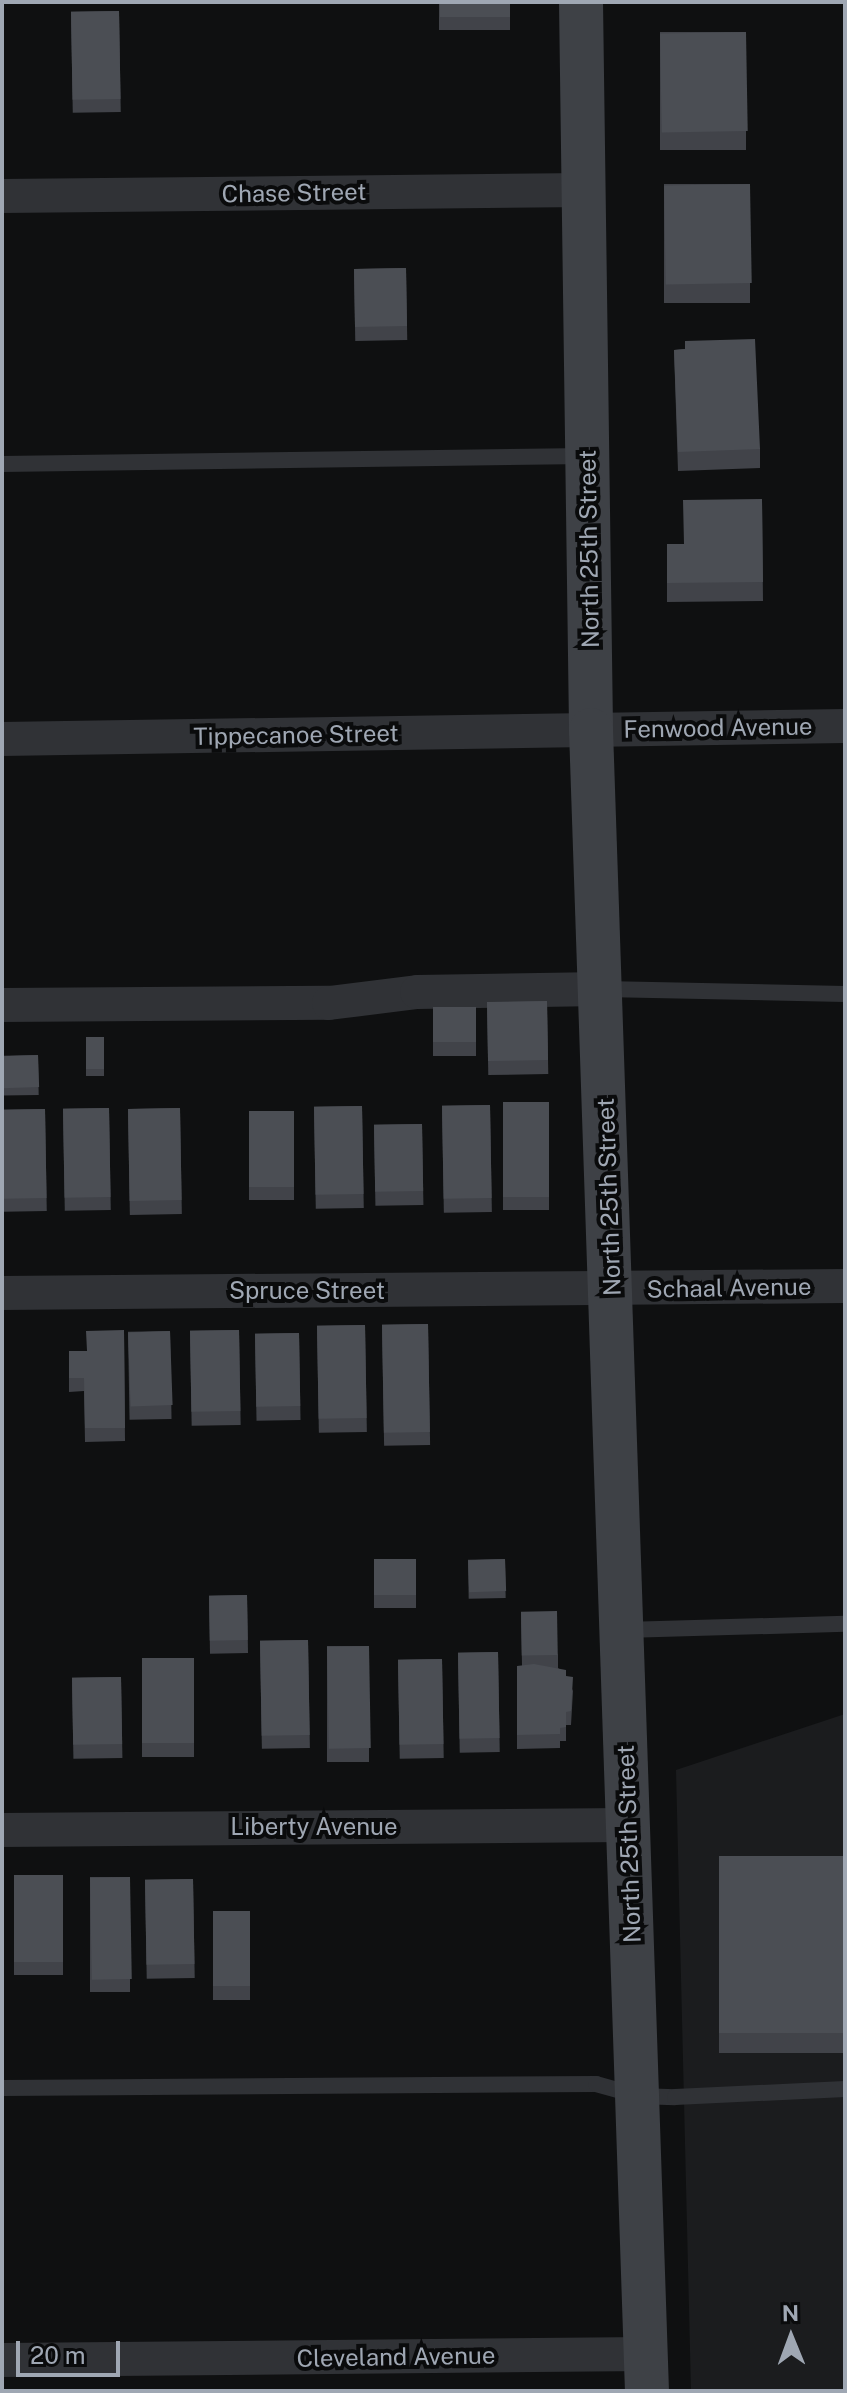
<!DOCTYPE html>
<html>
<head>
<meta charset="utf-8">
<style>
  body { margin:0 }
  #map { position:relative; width:847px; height:2393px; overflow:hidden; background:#0f1011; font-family:"Public Sans",sans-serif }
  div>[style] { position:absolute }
  .built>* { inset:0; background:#1b1c1e }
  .lane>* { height:16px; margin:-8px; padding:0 8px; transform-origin:8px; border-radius:8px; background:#303236 }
  .street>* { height:34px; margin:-17px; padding:0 17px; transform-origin:17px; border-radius:17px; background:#303236 }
  .secondary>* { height:44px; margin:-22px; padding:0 22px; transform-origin:22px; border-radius:22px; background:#3e4146 }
  .wall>* { inset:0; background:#414349; transform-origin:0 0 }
  .building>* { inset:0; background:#4b4e54; transform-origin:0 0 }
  span { translate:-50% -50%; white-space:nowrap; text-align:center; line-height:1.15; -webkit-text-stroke:8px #0a0b0c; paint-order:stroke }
  .street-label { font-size:24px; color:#9fa7b3 }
  .frame { position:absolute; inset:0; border:4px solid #9fa7b3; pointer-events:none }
  .north { position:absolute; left:751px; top:2297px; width:80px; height:80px; -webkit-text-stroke:6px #0a0b0c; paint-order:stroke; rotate:359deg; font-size:22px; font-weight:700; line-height:32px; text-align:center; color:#9fa7b3 }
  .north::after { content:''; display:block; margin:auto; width:28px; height:36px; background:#9fa7b3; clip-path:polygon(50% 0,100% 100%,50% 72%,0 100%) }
  .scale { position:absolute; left:16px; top:2341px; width:104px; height:36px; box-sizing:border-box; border:4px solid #9fa7b3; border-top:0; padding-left:10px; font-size:24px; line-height:28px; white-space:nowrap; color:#9fa7b3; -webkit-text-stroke:6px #0a0b0c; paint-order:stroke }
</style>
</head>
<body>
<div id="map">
  <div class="built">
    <div style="clip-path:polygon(845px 1714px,845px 2391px,691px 2391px,676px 1770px)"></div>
  </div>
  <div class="lane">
    <div style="left:2px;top:464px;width:584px;rotate:-0.78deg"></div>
    <div style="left:603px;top:989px;width:242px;rotate:1.2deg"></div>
    <div style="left:624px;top:1630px;width:221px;rotate:-1.6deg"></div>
    <div style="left:2px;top:2088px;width:594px;rotate:-0.39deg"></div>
    <div style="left:596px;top:2084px;width:45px;rotate:15.6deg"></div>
    <div style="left:639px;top:2096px;width:36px;rotate:2deg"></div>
    <div style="left:675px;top:2097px;width:170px;rotate:-2.7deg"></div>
  </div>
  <div class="street">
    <div style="left:2px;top:196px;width:584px;rotate:-0.59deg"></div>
    <div style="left:2px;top:739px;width:843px;rotate:-0.88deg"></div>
    <div style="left:2px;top:1005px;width:327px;rotate:-0.4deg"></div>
    <div style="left:329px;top:1003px;width:89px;rotate:-7.1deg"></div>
    <div style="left:417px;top:992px;width:184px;rotate:-0.9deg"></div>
    <div style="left:2px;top:1293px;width:843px;rotate:-0.48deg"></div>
    <div style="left:2px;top:1830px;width:624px;rotate:-0.46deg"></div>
    <div style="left:2px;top:2360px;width:645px;rotate:-0.53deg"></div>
  </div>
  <div class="secondary">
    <div style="left:581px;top:2px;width:728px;rotate:89.21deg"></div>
    <div style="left:591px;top:730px;width:1662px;rotate:88.07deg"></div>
  </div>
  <div class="wall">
    <div style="left:439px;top:2px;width:71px;height:28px"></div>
    <div style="left:119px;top:11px;width:101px;height:48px;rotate:89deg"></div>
    <div style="left:746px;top:32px;width:118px;height:86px;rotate:90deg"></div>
    <div style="left:750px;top:184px;width:119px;height:86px;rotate:90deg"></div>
    <div style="left:406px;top:268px;width:72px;height:52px;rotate:89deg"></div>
    <div style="clip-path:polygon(685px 349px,760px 449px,760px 468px,678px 471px,674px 350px)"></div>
    <div style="clip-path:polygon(762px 499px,763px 601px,667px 602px,667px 544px,684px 544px)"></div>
    <div style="left:547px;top:1001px;width:73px;height:60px;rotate:89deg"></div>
    <div style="left:433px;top:1007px;width:43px;height:49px"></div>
    <div style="left:86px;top:1037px;width:18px;height:39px"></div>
    <div style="left:38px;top:1055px;width:40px;height:36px;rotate:89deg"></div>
    <div style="left:503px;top:1102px;width:46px;height:108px"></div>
    <div style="left:490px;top:1105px;width:107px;height:48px;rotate:89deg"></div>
    <div style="left:362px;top:1106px;width:102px;height:48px;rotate:89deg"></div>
    <div style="left:109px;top:1108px;width:102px;height:46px;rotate:89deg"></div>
    <div style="left:180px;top:1108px;width:106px;height:52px;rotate:89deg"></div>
    <div style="left:45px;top:1109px;width:102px;height:43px;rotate:89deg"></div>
    <div style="left:249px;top:1111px;width:45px;height:89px"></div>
    <div style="left:422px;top:1124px;width:81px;height:48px;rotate:89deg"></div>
    <div style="left:428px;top:1324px;width:121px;height:46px;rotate:89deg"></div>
    <div style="left:365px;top:1325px;width:107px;height:48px;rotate:89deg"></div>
    <div style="clip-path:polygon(124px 1330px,125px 1441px,85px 1442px,84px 1391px,69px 1392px,69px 1351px,87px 1351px)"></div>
    <div style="left:239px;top:1330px;width:95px;height:49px;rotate:89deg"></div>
    <div style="left:170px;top:1331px;width:88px;height:42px;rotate:89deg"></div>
    <div style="left:299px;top:1333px;width:87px;height:44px;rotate:89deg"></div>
    <div style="left:374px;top:1559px;width:42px;height:49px"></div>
    <div style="left:505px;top:1559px;width:39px;height:37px;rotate:89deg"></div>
    <div style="left:247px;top:1595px;width:58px;height:38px;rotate:89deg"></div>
    <div style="clip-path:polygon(521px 1612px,558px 1655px,558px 1668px,566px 1676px,573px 1691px,571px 1725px,566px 1725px,566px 1741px,560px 1741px,560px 1748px,517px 1749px,517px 1666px,522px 1666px)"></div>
    <div style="left:308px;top:1640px;width:108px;height:48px;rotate:89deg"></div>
    <div style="left:369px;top:1646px;width:116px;height:42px;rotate:90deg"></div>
    <div style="left:498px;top:1652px;width:100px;height:40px;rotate:89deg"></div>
    <div style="left:142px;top:1658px;width:52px;height:99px"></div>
    <div style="left:442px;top:1659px;width:99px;height:44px;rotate:89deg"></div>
    <div style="left:121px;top:1677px;width:81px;height:49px;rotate:89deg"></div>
    <div style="left:845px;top:1856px;width:197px;height:126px;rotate:90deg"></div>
    <div style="left:14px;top:1875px;width:49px;height:100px"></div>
    <div style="left:130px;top:1877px;width:115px;height:40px;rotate:90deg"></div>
    <div style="left:193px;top:1879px;width:99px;height:48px;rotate:89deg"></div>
    <div style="left:213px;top:1911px;width:37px;height:89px"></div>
  </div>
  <div class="building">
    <div style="left:440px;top:2px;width:70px;height:15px"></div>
    <div style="left:119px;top:11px;width:88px;height:48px;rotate:89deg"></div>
    <div style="left:746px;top:32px;width:99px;height:86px;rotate:89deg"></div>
    <div style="left:750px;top:184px;width:99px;height:86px;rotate:89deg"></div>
    <div style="left:406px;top:268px;width:58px;height:52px;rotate:89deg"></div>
    <div style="clip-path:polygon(755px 339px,760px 449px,678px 452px,674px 350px,685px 349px,685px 341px)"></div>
    <div style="clip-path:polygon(762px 499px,763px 582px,667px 583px,667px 544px,684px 544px,683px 500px)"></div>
    <div style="left:547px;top:1001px;width:59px;height:60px;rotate:89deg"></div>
    <div style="left:433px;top:1007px;width:43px;height:35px"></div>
    <div style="left:86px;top:1037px;width:18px;height:32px"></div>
    <div style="left:38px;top:1055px;width:32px;height:36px;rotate:88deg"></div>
    <div style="left:503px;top:1102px;width:46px;height:95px"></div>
    <div style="left:490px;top:1105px;width:93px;height:48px;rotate:89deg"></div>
    <div style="left:362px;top:1106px;width:88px;height:48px;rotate:89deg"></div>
    <div style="left:109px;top:1108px;width:89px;height:46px;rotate:89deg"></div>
    <div style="left:180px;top:1108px;width:92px;height:52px;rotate:89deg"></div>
    <div style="left:45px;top:1109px;width:89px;height:43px;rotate:89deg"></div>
    <div style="left:249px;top:1111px;width:45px;height:76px"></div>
    <div style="left:422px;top:1124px;width:67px;height:48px;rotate:89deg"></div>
    <div style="left:428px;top:1324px;width:108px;height:46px;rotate:89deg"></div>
    <div style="left:365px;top:1325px;width:93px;height:48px;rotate:89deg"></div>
    <div style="clip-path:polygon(124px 1330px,125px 1428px,85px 1428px,84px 1378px,69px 1378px,69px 1351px,87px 1351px,86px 1331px)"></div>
    <div style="left:239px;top:1330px;width:81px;height:49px;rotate:89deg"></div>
    <div style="left:170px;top:1331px;width:74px;height:42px;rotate:88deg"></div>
    <div style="left:299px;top:1333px;width:73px;height:44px;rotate:89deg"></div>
    <div style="left:374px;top:1559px;width:42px;height:36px"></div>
    <div style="left:505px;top:1559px;width:32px;height:37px;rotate:88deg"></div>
    <div style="left:247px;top:1595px;width:45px;height:38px;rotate:89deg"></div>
    <div style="left:557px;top:1611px;width:44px;height:36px;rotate:89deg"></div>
    <div style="left:308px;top:1640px;width:95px;height:48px;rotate:89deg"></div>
    <div style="left:369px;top:1646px;width:102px;height:42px;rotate:89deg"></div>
    <div style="left:498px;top:1652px;width:86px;height:40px;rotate:89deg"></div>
    <div style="left:142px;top:1658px;width:52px;height:85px"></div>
    <div style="left:442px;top:1659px;width:85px;height:44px;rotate:89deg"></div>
    <div style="clip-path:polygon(534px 1664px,566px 1670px,566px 1676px,573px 1677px,571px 1711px,566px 1712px,566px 1727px,560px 1728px,560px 1734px,517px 1735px,517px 1666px)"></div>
    <div style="left:121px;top:1677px;width:67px;height:49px;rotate:89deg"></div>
    <div style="left:845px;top:1856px;width:177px;height:126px;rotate:90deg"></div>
    <div style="left:14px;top:1875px;width:49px;height:87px"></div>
    <div style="left:130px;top:1877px;width:102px;height:40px;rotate:89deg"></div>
    <div style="left:193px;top:1879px;width:85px;height:48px;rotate:89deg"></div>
    <div style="left:213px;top:1911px;width:37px;height:75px"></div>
  </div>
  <div class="street-label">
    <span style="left:294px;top:193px;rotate:-1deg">Chase Street</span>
    <span style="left:589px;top:549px;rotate:-91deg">North 25th Street</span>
    <span style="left:718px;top:728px;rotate:-1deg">Fenwood Avenue</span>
    <span style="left:296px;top:735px;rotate:-1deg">Tippecanoe Street</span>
    <span style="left:609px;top:1197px;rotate:-92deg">North 25th Street</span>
    <span style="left:729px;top:1288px;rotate:-1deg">Schaal Avenue</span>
    <span style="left:307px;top:1291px">Spruce Street</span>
    <span style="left:314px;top:1827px">Liberty Avenue</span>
    <span style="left:629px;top:1844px;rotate:-92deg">North 25th Street</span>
    <span style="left:396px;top:2357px;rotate:-1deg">Cleveland Avenue</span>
  </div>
  <div class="frame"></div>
  <div class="north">N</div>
  <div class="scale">20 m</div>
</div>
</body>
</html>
